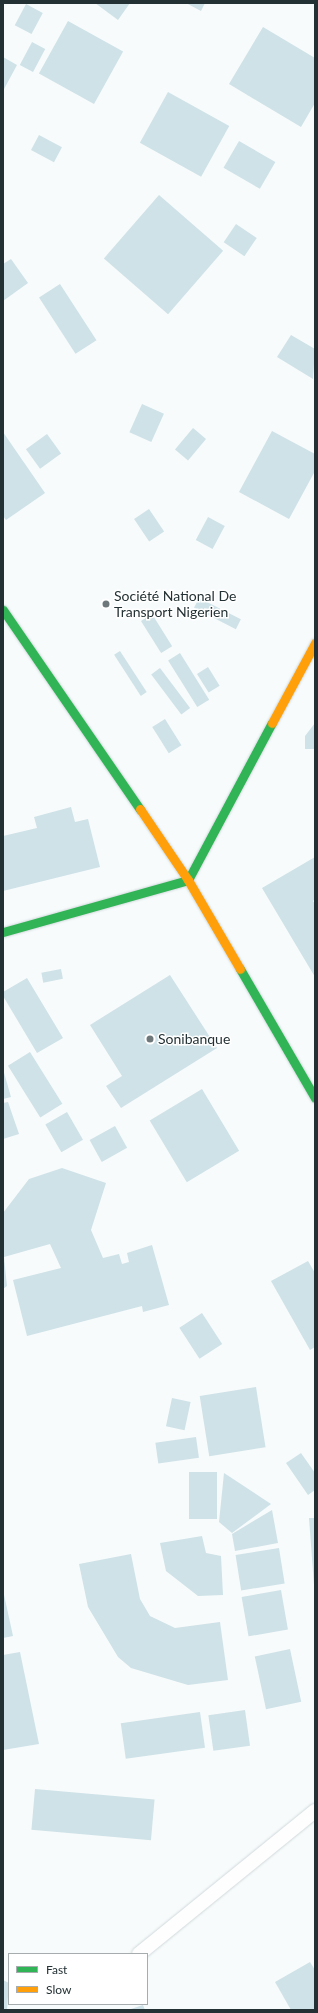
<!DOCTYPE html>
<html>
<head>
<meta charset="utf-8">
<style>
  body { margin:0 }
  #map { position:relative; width:318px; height:2013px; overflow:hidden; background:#f7fbfc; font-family:Lato,sans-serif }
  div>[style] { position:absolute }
  .building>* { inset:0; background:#cfe2e7; transform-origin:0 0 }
  .roads { filter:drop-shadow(0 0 1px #d1d9db) drop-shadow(0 0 1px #d1d9db) }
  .lane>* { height:14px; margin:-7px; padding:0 7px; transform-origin:7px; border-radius:7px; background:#fefeff }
  .fast>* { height:9px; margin:-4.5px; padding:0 4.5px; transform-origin:4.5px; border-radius:4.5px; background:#30b455 }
  .slow>* { height:9px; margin:-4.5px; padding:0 4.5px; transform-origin:4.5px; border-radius:4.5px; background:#ff9f0a }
  .dots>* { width:11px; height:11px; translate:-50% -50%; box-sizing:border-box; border:2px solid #fff; border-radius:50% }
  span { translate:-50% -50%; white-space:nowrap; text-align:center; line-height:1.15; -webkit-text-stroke:3px #fff; paint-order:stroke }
  .poi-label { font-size:14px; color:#243134 }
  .left { translate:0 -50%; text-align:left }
  .frame { position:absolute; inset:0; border:4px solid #243134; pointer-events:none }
  .legend { position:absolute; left:8px; top:1953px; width:140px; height:52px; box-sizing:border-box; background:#fff; border:1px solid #a7adae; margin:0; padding:5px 7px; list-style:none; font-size:12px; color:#243134 }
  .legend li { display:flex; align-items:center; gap:8px; height:20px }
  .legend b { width:20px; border:1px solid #a7adae }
</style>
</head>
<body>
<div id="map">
  <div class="building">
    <div style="clip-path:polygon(95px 3px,130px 3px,118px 20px)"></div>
    <div style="clip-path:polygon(186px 3px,205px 3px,201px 11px)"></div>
    <div style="left:26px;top:4px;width:19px;height:24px;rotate:28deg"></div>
    <div style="left:68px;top:21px;width:63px;height:60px;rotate:29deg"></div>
    <div style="clip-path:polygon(263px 27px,315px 58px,315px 103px,301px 127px,229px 84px)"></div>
    <div style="left:32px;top:42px;width:15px;height:26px;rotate:28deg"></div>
    <div style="clip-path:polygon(3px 57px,17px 65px,3px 91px)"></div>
    <div style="left:168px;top:92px;width:70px;height:58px;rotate:29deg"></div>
    <div style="left:39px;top:135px;width:26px;height:17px;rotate:28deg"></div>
    <div style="left:239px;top:141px;width:42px;height:31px;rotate:30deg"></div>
    <div style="left:159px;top:195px;width:85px;height:84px;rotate:41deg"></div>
    <div style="left:236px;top:224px;width:25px;height:22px;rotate:34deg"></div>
    <div style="clip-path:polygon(11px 259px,28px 283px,3px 301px,3px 264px)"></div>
    <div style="left:60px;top:284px;width:67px;height:25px;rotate:57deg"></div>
    <div style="clip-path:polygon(291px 335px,315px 349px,313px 379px,277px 357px)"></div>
    <div style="left:142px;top:404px;width:24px;height:31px;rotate:24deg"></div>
    <div style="left:193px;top:428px;width:17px;height:28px;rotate:40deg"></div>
    <div style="clip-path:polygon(272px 431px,315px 454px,315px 471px,289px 519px,239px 492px)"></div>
    <div style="clip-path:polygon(3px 432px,45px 493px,6px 520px,3px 516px)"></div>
    <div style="left:47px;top:434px;width:24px;height:26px;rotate:54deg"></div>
    <div style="left:149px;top:509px;width:27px;height:18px;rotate:56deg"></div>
    <div style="left:208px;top:517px;width:19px;height:26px;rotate:28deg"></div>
    <div style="left:199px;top:598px;width:47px;height:11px;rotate:27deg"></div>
    <div style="left:152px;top:614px;width:38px;height:13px;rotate:58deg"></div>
    <div style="left:120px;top:651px;width:49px;height:7px;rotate:57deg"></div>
    <div style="left:180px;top:653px;width:55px;height:14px;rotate:58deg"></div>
    <div style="left:208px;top:667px;width:22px;height:13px;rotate:58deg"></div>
    <div style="left:160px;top:668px;width:50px;height:11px;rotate:53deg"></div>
    <div style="left:165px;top:719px;width:31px;height:15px;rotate:58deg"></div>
    <div style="clip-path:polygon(315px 723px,315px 749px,305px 749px,305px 736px)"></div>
    <div style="clip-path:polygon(71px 807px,75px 822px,88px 819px,100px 867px,3px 891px,3px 836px,37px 828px,34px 817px)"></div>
    <div style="clip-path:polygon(315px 857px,315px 899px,313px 901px,315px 904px,315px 977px,262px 888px)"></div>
    <div style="left:61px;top:969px;width:10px;height:20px;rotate:79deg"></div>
    <div style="clip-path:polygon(170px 975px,217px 1048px,121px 1108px,106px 1086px,122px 1076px,90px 1025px)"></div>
    <div style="clip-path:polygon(27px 978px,63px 1038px,37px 1053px,3px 996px,3px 992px)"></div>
    <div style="left:30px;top:1052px;width:61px;height:26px;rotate:58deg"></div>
    <div style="clip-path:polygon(3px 1069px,11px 1097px,3px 1099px)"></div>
    <div style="left:202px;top:1089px;width:72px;height:61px;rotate:59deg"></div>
    <div style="clip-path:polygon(8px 1102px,19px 1134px,3px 1139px,3px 1103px)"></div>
    <div style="left:67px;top:1112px;width:32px;height:25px;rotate:60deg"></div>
    <div style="left:115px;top:1126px;width:25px;height:29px;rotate:61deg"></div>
    <div style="clip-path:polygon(62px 1168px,106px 1183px,91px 1230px,103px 1258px,119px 1254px,122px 1264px,129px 1262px,127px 1253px,152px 1245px,169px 1305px,143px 1312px,142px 1306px,27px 1336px,13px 1280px,61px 1268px,50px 1244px,4px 1257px,7px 1286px,3px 1289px,3px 1213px,29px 1179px)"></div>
    <div style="clip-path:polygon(308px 1261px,315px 1273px,315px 1347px,310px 1350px,271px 1281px)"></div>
    <div style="left:202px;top:1313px;width:37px;height:27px;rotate:57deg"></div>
    <div style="left:256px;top:1387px;width:61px;height:57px;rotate:81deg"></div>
    <div style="left:172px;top:1398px;width:19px;height:29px;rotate:12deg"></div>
    <div style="left:196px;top:1437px;width:21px;height:41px;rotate:82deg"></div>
    <div style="clip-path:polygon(301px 1453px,315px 1473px,315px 1490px,308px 1495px,286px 1463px)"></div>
    <div style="left:189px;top:1472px;width:28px;height:47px"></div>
    <div style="clip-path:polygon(224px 1473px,271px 1504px,232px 1533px,219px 1522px)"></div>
    <div style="clip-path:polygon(272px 1510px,278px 1543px,235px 1551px,232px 1534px)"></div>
    <div style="clip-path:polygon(309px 1518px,315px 1518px,315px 1585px,314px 1585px)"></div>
    <div style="clip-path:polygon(202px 1536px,206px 1553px,221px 1556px,223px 1595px,198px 1596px,166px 1571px,160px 1543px)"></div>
    <div style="left:279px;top:1548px;width:36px;height:44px;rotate:81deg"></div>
    <div style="clip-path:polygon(131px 1554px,140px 1599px,150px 1616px,175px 1628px,220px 1622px,228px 1680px,188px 1685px,131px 1668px,118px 1657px,88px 1607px,79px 1564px)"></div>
    <div style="clip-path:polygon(3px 1590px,13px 1636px,3px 1638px)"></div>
    <div style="left:281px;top:1590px;width:40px;height:40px;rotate:80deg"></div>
    <div style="left:290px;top:1649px;width:54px;height:36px;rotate:78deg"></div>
    <div style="clip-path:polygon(20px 1652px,39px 1744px,3px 1750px,3px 1655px)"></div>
    <div style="left:245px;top:1710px;width:36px;height:37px;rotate:82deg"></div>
    <div style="left:200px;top:1712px;width:36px;height:80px;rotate:82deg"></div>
    <div style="left:35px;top:1789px;width:120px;height:41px;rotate:5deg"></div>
    <div style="clip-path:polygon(310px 1962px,315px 1970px,315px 2010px,291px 2010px,275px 1982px)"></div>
    <div style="clip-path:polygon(3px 1980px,9px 1983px,7px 2010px,3px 2010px)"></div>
    <div style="clip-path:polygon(143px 2005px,145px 2010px,128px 2010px)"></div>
  </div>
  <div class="roads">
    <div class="lane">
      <div style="left:139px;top:1954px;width:227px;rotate:-39.1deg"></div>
    </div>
    <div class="fast">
      <div style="left:3px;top:610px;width:242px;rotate:55.5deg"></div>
      <div style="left:3px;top:932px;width:192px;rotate:-15.7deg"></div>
      <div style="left:188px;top:880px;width:178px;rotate:-61.9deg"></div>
      <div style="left:240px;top:969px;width:149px;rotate:59.8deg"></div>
    </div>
    <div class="slow">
      <div style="left:272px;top:723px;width:91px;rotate:-61.7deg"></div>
      <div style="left:140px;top:809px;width:86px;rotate:55.9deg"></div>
      <div style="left:188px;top:880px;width:103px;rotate:59.7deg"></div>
    </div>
  </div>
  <div class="dots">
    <div style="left:106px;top:604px;background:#6e787a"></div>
    <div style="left:150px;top:1039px;background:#6e787a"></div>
  </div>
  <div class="poi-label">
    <span class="left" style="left:114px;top:604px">Société National De<br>Transport Nigerien</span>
    <span class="left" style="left:158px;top:1039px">Sonibanque</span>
  </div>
  <div class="frame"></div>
  <ul class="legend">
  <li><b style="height:5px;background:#30b455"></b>Fast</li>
  <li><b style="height:5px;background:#ff9f0a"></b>Slow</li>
  </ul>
</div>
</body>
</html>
